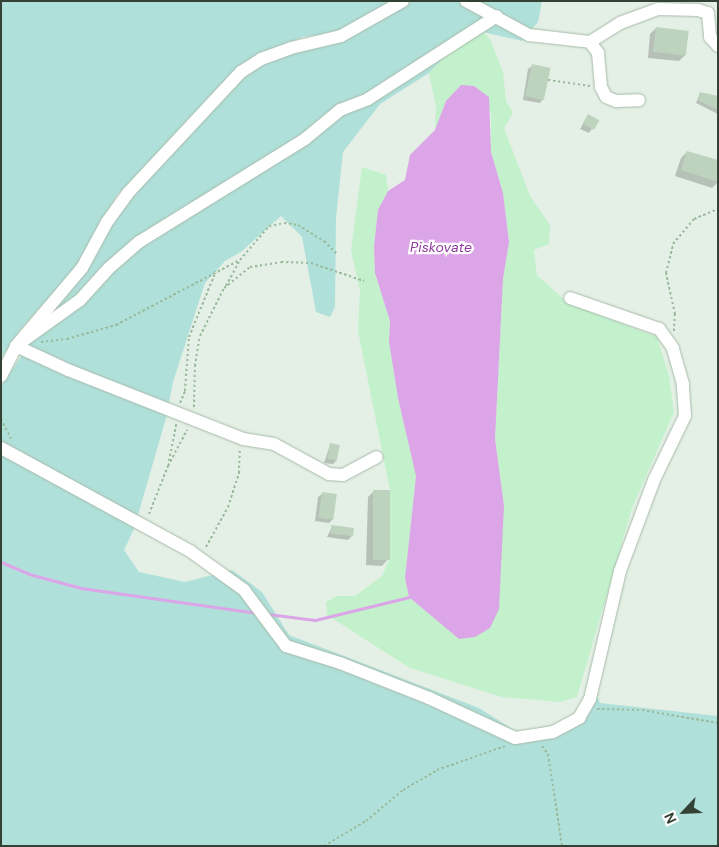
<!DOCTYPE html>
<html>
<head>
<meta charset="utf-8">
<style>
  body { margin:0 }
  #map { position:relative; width:719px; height:847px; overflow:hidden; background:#e4f0e5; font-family:"DM Sans",sans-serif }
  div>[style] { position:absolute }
  .green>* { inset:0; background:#b0e0da }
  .sand>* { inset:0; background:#c2f1cc }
  .water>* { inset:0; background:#dba5e7 }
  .shadow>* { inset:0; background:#0003 }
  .stream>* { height:3px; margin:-1.5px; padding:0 1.5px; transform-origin:1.5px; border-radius:1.5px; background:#dba5e7 }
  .building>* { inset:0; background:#bdd3be; transform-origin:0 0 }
  .path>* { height:2px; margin-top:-1px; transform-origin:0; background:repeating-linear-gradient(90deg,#9aba9c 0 2.5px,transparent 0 5px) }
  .roads { filter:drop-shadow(0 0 1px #a7baa9) drop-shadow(0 0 1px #a7baa9) }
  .minor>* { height:12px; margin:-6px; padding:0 6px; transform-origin:6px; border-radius:6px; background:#fff }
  span { translate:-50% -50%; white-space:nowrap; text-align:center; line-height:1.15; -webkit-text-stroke:4.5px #fff; paint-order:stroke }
  .water-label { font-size:14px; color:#903aa0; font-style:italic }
  .frame { position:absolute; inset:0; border:2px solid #344135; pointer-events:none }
  .north { position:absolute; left:659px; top:787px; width:50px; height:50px; -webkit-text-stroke:4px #fff; paint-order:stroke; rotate:245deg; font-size:14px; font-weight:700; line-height:20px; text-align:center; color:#344135 }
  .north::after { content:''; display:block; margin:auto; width:18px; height:22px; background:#344135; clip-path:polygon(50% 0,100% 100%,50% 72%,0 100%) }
</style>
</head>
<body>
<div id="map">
  <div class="green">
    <div style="clip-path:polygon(1px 1px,393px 1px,339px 33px,302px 37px,239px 68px,117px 195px,76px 268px,20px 330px,1px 358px)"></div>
    <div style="clip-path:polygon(409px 1px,542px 1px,538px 22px,522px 41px,483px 32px,458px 44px,429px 73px,380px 104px,343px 152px,336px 218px,335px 307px,330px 317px,316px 312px,302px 237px,281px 216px,241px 252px,225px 261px,205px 283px,173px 382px,166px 418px,134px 529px,124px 550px,139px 572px,185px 582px,232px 570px,262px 592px,289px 635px,479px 708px,514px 730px,545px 738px,554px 737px,596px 695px,600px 703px,718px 716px,718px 846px,1px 846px,1px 386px,124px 205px,245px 75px,265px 61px,342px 40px,391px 15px)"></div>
  </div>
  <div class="sand">
    <div style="clip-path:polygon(483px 32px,490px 39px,503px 72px,506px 101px,513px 113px,504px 128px,530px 196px,550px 225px,549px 244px,534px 250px,537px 275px,569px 304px,657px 337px,669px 376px,674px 412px,632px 508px,577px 697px,560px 702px,502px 697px,410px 668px,327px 615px,326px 602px,337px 596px,355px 596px,382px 576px,389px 560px,390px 490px,358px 331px,360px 291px,351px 250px,362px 167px,386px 175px,388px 191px,378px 210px,374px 246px,375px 273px,390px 321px,389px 342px,398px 398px,416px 476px,405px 578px,409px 597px,459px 639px,504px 506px,495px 439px,503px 279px,509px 242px,503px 193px,491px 152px,491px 112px,446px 101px,435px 130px,436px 107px,429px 73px,458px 44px)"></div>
  </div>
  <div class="water">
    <div style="clip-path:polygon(461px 85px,474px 86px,489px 97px,491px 152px,503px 193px,509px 242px,503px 279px,495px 439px,504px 506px,499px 609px,490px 628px,475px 637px,459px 639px,409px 597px,405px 578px,416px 476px,398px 398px,389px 342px,390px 321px,375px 273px,374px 246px,378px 210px,388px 191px,405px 180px,410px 155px,435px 130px,446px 101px)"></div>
  </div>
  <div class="shadow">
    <div style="clip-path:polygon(656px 28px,685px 55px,679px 61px,648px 58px,650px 34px)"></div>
    <div style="clip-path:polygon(532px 66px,543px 99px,540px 103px,523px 100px,528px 69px)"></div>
    <div style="clip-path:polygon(700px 93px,718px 97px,718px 114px,696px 103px)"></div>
    <div style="clip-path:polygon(588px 116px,592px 129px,589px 133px,580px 129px)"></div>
    <div style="clip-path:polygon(687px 152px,718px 182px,712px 188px,675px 176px,681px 158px)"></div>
    <div style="clip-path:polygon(330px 445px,337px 460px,333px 464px,324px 463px)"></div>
    <div style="clip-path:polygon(374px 491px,388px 559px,382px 566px,366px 565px,368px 497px)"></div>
    <div style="clip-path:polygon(322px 494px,333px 519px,329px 523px,315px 521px,318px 497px)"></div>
    <div style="clip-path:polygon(332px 527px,352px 536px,348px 540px,327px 537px)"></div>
  </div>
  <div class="stream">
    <div style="left:1px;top:562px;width:30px;rotate:23deg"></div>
    <div style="left:29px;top:574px;width:54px;rotate:15.1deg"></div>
    <div style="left:81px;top:588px;width:178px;rotate:8.1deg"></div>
    <div style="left:268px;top:614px;width:47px;rotate:7.3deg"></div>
    <div style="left:315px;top:620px;width:97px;rotate:-13.7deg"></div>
  </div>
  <div class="building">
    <div style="left:656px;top:27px;width:33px;height:25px;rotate:7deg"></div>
    <div style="left:532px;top:64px;width:19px;height:33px;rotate:12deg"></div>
    <div style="clip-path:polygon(700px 92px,718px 96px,718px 110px,698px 100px)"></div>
    <div style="left:588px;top:114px;width:13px;height:11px;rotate:29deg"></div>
    <div style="clip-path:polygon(687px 151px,718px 160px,718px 182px,681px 170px)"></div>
    <div style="left:330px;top:443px;width:10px;height:16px;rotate:11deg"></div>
    <div style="left:373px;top:490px;width:17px;height:70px"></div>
    <div style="left:322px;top:492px;width:15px;height:26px;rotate:8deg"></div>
    <div style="clip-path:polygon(331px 525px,354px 528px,353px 536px,331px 534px)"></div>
  </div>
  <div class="path">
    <div style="left:548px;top:80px;width:43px;rotate:7.9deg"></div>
    <div style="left:226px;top:286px;width:30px;rotate:-62deg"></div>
    <div style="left:240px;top:260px;width:45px;rotate:-49.5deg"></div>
    <div style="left:269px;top:226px;width:15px;rotate:-11deg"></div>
    <div style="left:284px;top:223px;width:14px;rotate:8deg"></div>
    <div style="left:298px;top:225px;width:31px;rotate:32deg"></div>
    <div style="left:324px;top:241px;width:18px;rotate:45deg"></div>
    <div style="left:674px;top:331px;width:17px;rotate:-87deg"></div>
    <div style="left:675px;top:314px;width:42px;rotate:-102.4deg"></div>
    <div style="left:666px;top:273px;width:30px;rotate:-76deg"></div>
    <div style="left:673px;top:244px;width:33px;rotate:-50deg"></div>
    <div style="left:694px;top:219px;width:26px;rotate:-23deg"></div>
    <div style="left:41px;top:342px;width:26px;rotate:-7deg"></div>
    <div style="left:67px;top:339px;width:51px;rotate:-15.9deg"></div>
    <div style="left:116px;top:325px;width:140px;rotate:-27.7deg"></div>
    <div style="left:180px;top:403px;width:13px;rotate:-67deg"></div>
    <div style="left:185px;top:391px;width:54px;rotate:-85.8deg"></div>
    <div style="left:189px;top:337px;width:71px;rotate:-67.8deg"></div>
    <div style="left:194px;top:407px;width:41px;rotate:-88.6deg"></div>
    <div style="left:195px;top:366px;width:30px;rotate:-81deg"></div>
    <div style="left:200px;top:336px;width:54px;rotate:-63.4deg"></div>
    <div style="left:224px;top:288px;width:33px;rotate:-39deg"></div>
    <div style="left:250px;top:267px;width:31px;rotate:-9deg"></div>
    <div style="left:281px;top:262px;width:30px;rotate:2deg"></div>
    <div style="left:311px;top:263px;width:56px;rotate:18.8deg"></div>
    <div style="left:1px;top:419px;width:22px;rotate:63deg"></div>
    <div style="left:169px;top:461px;width:38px;rotate:-79deg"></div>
    <div style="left:149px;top:514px;width:52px;rotate:-68.4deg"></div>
    <div style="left:168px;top:466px;width:41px;rotate:-62.2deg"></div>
    <div style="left:206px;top:547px;width:46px;rotate:-61.2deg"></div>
    <div style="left:228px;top:507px;width:36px;rotate:-72deg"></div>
    <div style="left:239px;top:473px;width:23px;rotate:-88deg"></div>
    <div style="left:597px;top:709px;width:45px;rotate:1.3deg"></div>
    <div style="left:642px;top:710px;width:77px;rotate:9.7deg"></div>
    <div style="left:542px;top:746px;width:10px;rotate:53deg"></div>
    <div style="left:548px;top:754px;width:93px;rotate:81.3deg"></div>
    <div style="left:324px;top:846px;width:49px;rotate:-30.8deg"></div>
    <div style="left:366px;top:821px;width:48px;rotate:-40deg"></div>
    <div style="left:403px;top:790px;width:39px;rotate:-30deg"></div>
    <div style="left:437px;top:770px;width:72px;rotate:-19.4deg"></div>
  </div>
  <div class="roads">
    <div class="minor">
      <div style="left:466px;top:1px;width:72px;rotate:28.4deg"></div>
      <div style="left:529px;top:35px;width:61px;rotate:6.5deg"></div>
      <div style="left:590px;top:42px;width:36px;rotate:-32deg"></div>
      <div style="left:620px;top:23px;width:40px;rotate:-20.2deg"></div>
      <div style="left:658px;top:9px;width:40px;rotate:1.4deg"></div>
      <div style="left:698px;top:10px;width:10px;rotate:17deg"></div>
      <div style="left:708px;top:13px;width:24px;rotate:85deg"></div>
      <div style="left:710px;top:37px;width:12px;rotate:48deg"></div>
      <div style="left:590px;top:42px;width:14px;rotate:54deg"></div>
      <div style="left:598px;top:53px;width:34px;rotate:85deg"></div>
      <div style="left:601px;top:87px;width:11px;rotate:63deg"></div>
      <div style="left:606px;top:97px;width:11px;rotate:22deg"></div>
      <div style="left:616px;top:101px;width:23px;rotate:-2deg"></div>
      <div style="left:16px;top:346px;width:79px;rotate:-35.7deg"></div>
      <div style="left:80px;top:300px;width:43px;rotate:-47.8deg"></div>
      <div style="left:109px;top:268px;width:40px;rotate:-41deg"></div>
      <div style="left:139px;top:242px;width:195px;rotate:-31.8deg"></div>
      <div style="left:305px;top:139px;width:45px;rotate:-39.6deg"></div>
      <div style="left:340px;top:110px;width:30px;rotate:-21deg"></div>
      <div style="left:368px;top:99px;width:153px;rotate:-32.8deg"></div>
      <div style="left:16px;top:346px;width:57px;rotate:24.8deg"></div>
      <div style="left:68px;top:370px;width:188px;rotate:21.5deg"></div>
      <div style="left:243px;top:439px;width:31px;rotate:9deg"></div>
      <div style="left:274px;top:444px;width:63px;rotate:28.6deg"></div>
      <div style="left:329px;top:474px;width:14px;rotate:4deg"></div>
      <div style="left:343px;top:475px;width:38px;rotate:-28deg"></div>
      <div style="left:1px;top:376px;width:34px;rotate:-63deg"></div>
      <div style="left:16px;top:346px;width:102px;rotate:-49.8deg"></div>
      <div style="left:82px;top:268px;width:52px;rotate:-61.5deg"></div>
      <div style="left:107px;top:222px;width:36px;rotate:-54deg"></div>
      <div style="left:128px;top:193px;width:166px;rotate:-47deg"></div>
      <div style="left:241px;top:72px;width:24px;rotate:-33deg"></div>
      <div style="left:261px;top:59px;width:32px;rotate:-20deg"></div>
      <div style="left:291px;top:48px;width:51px;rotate:-13.5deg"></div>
      <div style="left:341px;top:36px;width:71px;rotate:-29.4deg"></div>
      <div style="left:1px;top:448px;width:215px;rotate:28.6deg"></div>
      <div style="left:190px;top:551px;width:67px;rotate:35.8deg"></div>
      <div style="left:244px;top:590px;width:70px;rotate:53.1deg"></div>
      <div style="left:286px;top:646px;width:57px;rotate:17.5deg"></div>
      <div style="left:340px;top:663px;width:96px;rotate:21.5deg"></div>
      <div style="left:429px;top:698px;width:95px;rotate:24.9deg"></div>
      <div style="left:515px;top:738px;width:38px;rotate:-9deg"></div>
      <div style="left:553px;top:732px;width:30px;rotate:-28deg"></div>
      <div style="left:579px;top:718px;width:22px;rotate:-60deg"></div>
      <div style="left:590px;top:699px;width:131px;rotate:-76.8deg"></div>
      <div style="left:620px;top:571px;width:97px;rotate:-69.5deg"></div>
      <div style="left:654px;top:480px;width:71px;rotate:-64.2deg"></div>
      <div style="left:685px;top:416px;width:32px;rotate:-94deg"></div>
      <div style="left:683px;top:384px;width:37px;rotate:-106deg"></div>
      <div style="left:673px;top:348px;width:24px;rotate:-126deg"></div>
      <div style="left:659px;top:329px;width:94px;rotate:-160.8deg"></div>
    </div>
  </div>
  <div class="water-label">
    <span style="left:441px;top:247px">Piskovate</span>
  </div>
  <div class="frame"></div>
  <div class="north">N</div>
</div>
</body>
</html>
